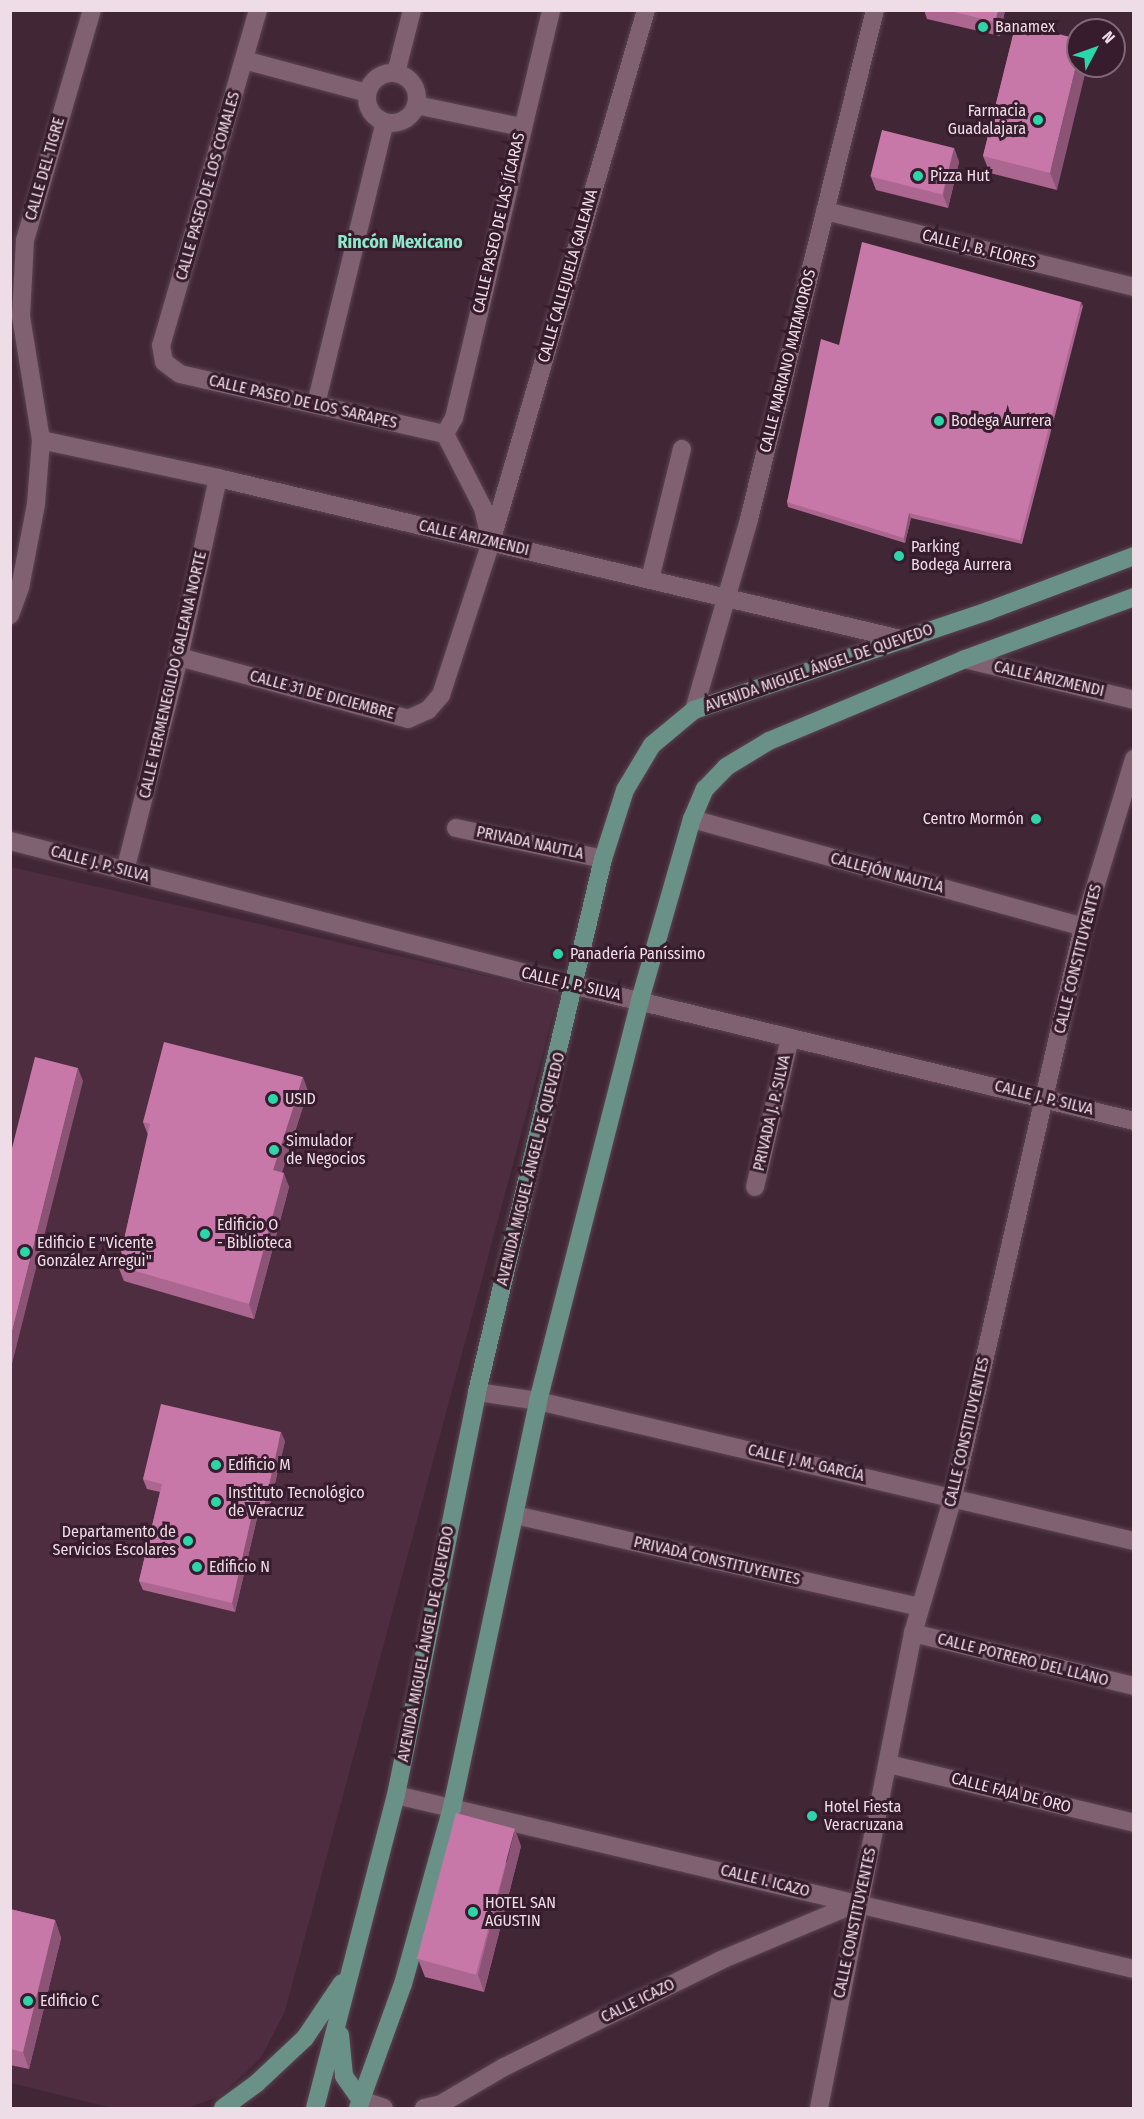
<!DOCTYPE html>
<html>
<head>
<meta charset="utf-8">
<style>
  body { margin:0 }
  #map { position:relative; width:1144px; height:2119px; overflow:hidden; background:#412636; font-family:"Fira Sans Condensed",sans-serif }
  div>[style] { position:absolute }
  .built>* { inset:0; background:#4f2d41 }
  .roads { filter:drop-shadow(0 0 2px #5a4451) drop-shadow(0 0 2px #5a4451) }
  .minor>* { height:18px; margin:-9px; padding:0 9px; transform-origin:9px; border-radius:9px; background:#806172 }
  .minor>.ring { margin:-9px; padding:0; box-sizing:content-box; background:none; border:18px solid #806172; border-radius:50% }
  .major>* { height:18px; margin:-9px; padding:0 9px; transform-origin:9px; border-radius:9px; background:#6a9188 }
  .wall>* { inset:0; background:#ab6790 }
  .shaded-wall>* { inset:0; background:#8b5476; transform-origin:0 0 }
  .building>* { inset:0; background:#c778a8; transform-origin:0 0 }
  .dots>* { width:16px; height:16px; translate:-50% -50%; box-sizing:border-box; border:3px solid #361c2c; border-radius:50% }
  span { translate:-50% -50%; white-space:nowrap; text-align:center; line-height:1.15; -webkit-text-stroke:6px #361c2c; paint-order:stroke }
  .poi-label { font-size:16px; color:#eedce6 }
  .left { translate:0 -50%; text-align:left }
  .right { translate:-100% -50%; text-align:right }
  .street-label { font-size:16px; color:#eedce6 }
  .neighbourhood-label { font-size:18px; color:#8ceacb; font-weight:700 }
  .frame { position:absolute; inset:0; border:12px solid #eedce6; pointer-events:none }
  .north { position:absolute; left:1066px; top:18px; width:60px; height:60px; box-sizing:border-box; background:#361c2c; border:2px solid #806976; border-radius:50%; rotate:49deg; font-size:16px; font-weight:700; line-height:24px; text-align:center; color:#eedce6 }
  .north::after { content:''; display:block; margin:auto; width:21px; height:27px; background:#2dd5ab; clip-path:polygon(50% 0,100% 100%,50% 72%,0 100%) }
</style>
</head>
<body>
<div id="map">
  <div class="built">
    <div style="clip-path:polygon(11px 867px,559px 993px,285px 2011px,261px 2058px,220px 2096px,187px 2108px,112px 2108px,11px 2083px)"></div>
  </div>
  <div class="roads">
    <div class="minor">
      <div style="left:258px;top:10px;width:349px;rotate:106.1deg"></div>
      <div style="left:161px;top:345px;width:17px;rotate:80deg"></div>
      <div style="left:164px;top:362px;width:20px;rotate:37deg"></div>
      <div style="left:180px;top:374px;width:272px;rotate:12.8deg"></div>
      <div style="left:244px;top:60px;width:127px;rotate:15deg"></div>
      <div style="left:396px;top:73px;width:65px;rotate:-75.7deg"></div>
      <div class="ring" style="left:367px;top:73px;width:32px;height:32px"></div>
      <div style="left:416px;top:105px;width:107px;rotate:11.8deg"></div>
      <div style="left:825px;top:211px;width:318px;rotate:13.8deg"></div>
      <div style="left:316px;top:404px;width:290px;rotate:-76.3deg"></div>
      <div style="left:445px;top:434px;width:18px;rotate:-61deg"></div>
      <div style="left:454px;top:418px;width:419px;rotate:-76.6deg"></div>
      <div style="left:445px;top:434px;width:83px;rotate:62.8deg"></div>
      <div style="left:483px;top:508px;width:32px;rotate:77deg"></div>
      <div style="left:41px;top:440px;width:181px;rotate:12.1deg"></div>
      <div style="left:218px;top:478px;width:706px;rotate:13.27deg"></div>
      <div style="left:650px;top:579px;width:134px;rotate:-76.2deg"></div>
      <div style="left:10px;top:615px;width:29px;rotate:-70deg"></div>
      <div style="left:20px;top:588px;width:86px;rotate:-79.2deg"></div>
      <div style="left:36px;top:504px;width:64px;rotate:-85.5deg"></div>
      <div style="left:41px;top:440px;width:126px;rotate:-99.2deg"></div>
      <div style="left:21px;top:316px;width:76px;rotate:-87deg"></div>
      <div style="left:25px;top:240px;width:240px;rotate:-73.8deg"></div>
      <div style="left:179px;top:657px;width:237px;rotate:15.1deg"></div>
      <div style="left:408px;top:719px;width:22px;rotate:-24deg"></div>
      <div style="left:428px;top:710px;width:20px;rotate:-49deg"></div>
      <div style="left:441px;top:695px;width:161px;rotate:-71.9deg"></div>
      <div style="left:491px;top:542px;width:554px;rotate:-73.76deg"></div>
      <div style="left:965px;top:659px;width:174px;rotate:13.6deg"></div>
      <div style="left:694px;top:710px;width:199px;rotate:-73.9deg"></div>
      <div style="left:749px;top:519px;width:524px;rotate:-76.1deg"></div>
      <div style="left:692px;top:819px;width:406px;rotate:15.4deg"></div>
      <div style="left:456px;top:828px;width:150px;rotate:11.9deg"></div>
      <div style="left:10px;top:841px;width:584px;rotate:14.37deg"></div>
      <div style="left:576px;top:986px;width:574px;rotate:13.6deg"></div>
      <div style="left:125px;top:871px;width:221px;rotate:-75.8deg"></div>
      <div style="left:179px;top:657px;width:183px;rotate:-77.7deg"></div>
      <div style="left:755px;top:1187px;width:153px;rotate:-76.8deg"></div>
      <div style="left:477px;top:1392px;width:62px;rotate:8.4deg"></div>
      <div style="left:538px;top:1401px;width:612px;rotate:13.22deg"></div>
      <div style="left:515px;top:1515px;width:414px;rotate:12.8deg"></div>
      <div style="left:913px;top:1633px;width:227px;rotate:13.5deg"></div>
      <div style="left:889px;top:1764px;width:252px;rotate:13.5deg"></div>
      <div style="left:396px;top:1795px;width:758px;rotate:13.27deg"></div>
      <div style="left:361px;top:2100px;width:24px;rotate:19deg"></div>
      <div style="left:424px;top:2108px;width:17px;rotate:-13deg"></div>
      <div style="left:441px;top:2104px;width:73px;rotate:-30.4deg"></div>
      <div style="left:504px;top:2067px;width:242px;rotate:-26.2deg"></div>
      <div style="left:721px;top:1960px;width:147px;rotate:-22.7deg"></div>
      <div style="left:819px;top:2108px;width:484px;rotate:-78.8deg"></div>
      <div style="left:913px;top:1633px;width:142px;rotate:-73.6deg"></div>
      <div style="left:953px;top:1497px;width:585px;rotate:-77.15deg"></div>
      <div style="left:1083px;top:927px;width:176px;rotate:-73.1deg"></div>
    </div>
    <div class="major">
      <div style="left:340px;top:2035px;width:41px;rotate:84.4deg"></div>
      <div style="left:344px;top:2076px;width:29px;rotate:55deg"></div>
      <div style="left:223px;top:2108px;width:42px;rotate:-36.3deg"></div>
      <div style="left:257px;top:2083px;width:66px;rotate:-43.2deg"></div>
      <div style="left:305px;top:2038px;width:66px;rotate:-56.1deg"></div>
      <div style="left:315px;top:2108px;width:323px;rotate:-75.5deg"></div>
      <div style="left:396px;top:1795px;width:411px;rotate:-78.6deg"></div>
      <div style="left:477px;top:1392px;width:548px;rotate:-76.7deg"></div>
      <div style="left:603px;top:859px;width:72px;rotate:-72.3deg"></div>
      <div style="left:625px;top:790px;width:52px;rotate:-59deg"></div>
      <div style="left:652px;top:745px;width:55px;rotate:-39.8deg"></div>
      <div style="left:694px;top:710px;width:310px;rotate:-18.6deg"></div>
      <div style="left:988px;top:611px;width:156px;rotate:-20.6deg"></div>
      <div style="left:358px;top:2108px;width:132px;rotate:-70.1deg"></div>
      <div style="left:403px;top:1984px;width:184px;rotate:-74.5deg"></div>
      <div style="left:452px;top:1807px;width:415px;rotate:-78deg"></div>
      <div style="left:538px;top:1401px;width:414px;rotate:-75.7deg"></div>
      <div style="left:640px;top:1000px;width:188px;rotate:-74deg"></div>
      <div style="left:692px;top:819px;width:33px;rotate:-67deg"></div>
      <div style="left:705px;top:789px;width:30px;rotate:-46deg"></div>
      <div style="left:726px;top:767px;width:50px;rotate:-31.2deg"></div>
      <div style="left:769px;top:741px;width:212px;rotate:-22.7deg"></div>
      <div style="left:965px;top:659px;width:180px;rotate:-20.1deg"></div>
    </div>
  </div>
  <div class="wall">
    <div style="clip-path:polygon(924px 10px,1005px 10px,1000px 36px,927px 19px)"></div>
    <div style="clip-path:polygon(1016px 23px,1057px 190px,990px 173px,983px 156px)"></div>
    <div style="clip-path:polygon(954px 148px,959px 162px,948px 208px,876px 190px,871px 177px)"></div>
    <div style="clip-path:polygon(1081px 302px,1083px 306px,1022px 544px,911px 518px,905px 543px,788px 507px,787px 502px,839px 345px)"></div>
    <div style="clip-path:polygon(308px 1091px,282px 1172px,289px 1187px,254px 1319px,124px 1281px,118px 1266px,148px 1135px,143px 1122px)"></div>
    <div style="clip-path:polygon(285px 1441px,267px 1517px,258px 1514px,235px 1612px,143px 1590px,139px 1581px,160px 1492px,147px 1489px,143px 1479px)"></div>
    <div style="clip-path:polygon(521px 1846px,484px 1992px,425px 1977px,418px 1959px)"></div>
    <div style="clip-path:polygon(10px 1909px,55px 1920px,61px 1938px,29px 2069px,10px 2065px)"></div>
  </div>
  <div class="shaded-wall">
    <div style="clip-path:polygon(998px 10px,1005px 10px,1000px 36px,995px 22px)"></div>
    <div style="clip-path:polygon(1078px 58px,1078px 66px,1087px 66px,1057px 190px,1050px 173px)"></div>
    <div style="clip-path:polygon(954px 148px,959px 162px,948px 208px,943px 195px)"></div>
    <div style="left:1081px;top:302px;width:4px;height:246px;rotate:63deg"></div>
    <div style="clip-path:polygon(909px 513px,911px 518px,905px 543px,904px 538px)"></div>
    <div style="clip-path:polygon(78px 1068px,83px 1081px,10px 1372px,10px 1340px)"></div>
    <div style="clip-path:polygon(303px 1077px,308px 1091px,278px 1184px,273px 1170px)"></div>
    <div style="clip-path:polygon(284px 1173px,289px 1187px,254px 1319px,249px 1304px)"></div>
    <div style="clip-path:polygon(281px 1432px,285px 1441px,267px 1517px,264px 1507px)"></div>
    <div style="clip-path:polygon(254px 1505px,258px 1514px,235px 1612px,232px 1603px)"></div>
    <div style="clip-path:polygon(515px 1829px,521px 1846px,484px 1992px,478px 1975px)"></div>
    <div style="clip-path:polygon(55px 1920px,61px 1938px,29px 2069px,23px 2052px)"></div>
  </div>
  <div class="building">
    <div style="clip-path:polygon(946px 10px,998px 10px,995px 22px)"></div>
    <div style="clip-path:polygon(1016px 23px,1078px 39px,1078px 58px,1050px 173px,983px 156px)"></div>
    <div style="left:882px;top:130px;width:74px;height:48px;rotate:14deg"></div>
    <div style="clip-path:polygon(862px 242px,1081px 302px,1020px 540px,909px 513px,904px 538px,787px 502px,821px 339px,839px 345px)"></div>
    <div style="clip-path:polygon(164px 1042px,303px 1077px,273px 1170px,284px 1173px,249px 1304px,118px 1266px,150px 1124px,143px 1122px)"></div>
    <div style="clip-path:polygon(35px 1057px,78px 1068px,10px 1340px,10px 1156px)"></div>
    <div style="clip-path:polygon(161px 1404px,281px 1432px,264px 1507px,254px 1505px,232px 1603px,139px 1581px,162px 1484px,143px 1479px)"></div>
    <div style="left:456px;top:1813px;width:61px;height:151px;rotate:15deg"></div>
    <div style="clip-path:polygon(10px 1909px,55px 1920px,23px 2052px,10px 2049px)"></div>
  </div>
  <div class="dots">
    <div style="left:983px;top:27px;background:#2dd5ab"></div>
    <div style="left:1038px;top:120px;background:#2dd5ab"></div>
    <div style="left:918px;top:176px;background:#2dd5ab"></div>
    <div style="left:939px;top:421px;background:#2dd5ab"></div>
    <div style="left:899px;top:556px;background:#2dd5ab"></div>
    <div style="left:1036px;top:819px;background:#2dd5ab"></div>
    <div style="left:558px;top:954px;background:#2dd5ab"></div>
    <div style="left:273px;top:1099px;background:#2dd5ab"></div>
    <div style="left:274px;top:1150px;background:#2dd5ab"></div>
    <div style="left:205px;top:1234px;background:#2dd5ab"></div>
    <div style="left:25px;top:1252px;background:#2dd5ab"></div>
    <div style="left:216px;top:1465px;background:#2dd5ab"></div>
    <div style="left:216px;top:1502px;background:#2dd5ab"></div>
    <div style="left:188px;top:1541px;background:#2dd5ab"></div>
    <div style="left:197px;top:1567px;background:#2dd5ab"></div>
    <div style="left:812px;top:1816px;background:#2dd5ab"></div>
    <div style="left:473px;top:1912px;background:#2dd5ab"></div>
    <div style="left:28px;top:2001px;background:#2dd5ab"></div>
  </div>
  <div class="poi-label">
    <span class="left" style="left:995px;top:27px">Banamex</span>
    <span class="right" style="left:1026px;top:120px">Farmacia<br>Guadalajara</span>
    <span class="left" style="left:930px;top:176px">Pizza Hut</span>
    <span class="left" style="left:951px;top:421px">Bodega Aurrera</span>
    <span class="left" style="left:911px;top:556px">Parking<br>Bodega Aurrera</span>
    <span class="right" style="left:1024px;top:819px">Centro Mormón</span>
    <span class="left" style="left:570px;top:954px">Panadería Paníssimo</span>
    <span class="left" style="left:285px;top:1099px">USID</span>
    <span class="left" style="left:286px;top:1150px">Simulador<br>de Negocios</span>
    <span class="left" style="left:217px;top:1234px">Edificio O<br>- Biblioteca</span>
    <span class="left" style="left:37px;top:1252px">Edificio E "Vicente<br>González Arregui"</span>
    <span class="left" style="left:228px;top:1465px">Edificio M</span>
    <span class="left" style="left:228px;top:1502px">Instituto Tecnológico<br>de Veracruz</span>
    <span class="right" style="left:176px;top:1541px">Departamento de<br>Servicios Escolares</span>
    <span class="left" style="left:209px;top:1567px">Edificio N</span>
    <span class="left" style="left:824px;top:1816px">Hotel Fiesta<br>Veracruzana</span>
    <span class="left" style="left:485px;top:1912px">HOTEL SAN<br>AGUSTIN</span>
    <span class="left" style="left:40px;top:2001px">Edificio C</span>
  </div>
  <div class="street-label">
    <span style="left:45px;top:169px;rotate:-74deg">CALLE DEL TIGRE</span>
    <span style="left:208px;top:186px;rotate:-74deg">CALLE PASEO DE LOS COMALES</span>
    <span style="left:499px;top:223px;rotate:-77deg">CALLE PASEO DE LAS JÍCARAS</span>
    <span style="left:979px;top:249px;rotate:14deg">CALLE J. B. FLORES</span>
    <span style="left:568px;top:276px;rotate:-74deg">CALLE CALLEJUELA GALEANA</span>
    <span style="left:788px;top:361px;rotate:-76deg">CALLE MARIANO MATAMOROS</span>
    <span style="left:303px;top:402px;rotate:13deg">CALLE PASEO DE LOS SARAPES</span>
    <span style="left:474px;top:538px;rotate:13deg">CALLE ARIZMENDI</span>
    <span style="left:819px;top:668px;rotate:-19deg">AVENIDA MIGUEL ÁNGEL DE QUEVEDO</span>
    <span style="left:173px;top:675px;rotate:-77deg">CALLE HERMENEGILDO GALEANA NORTE</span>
    <span style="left:1049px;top:679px;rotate:13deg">CALLE ARIZMENDI</span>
    <span style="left:322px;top:695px;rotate:15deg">CALLE 31 DE DICIEMBRE</span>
    <span style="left:530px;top:843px;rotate:12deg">PRIVADA NAUTLA</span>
    <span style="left:100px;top:864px;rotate:15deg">CALLE J. P. SILVA</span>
    <span style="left:887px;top:873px;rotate:15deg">CALLEJÓN NAUTLA</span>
    <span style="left:1078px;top:959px;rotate:-76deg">CALLE CONSTITUYENTES</span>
    <span style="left:571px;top:984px;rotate:13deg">CALLE J. P. SILVA</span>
    <span style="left:1044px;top:1098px;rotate:14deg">CALLE J. P. SILVA</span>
    <span style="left:772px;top:1113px;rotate:-77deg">PRIVADA J. P. SILVA</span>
    <span style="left:531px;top:1169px;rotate:-76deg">AVENIDA MIGUEL ÁNGEL DE QUEVEDO</span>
    <span style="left:967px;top:1432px;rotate:-77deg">CALLE CONSTITUYENTES</span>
    <span style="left:806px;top:1463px;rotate:13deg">CALLE J. M. GARCÍA</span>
    <span style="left:717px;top:1561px;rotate:13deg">PRIVADA CONSTITUYENTES</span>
    <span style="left:426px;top:1644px;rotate:-79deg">AVENIDA MIGUEL ÁNGEL DE QUEVEDO</span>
    <span style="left:1023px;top:1660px;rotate:14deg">CALLE POTRERO DEL LLANO</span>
    <span style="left:1011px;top:1793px;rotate:14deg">CALLE FAJA DE ORO</span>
    <span style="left:765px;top:1881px;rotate:14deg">CALLE I. ICAZO</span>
    <span style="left:855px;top:1923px;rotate:-78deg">CALLE CONSTITUYENTES</span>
    <span style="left:638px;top:2001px;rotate:-26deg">CALLE ICAZO</span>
  </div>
  <div class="neighbourhood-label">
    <span style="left:400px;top:242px">Rincón Mexicano</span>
  </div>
  <div class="frame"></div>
  <div class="north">N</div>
</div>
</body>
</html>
